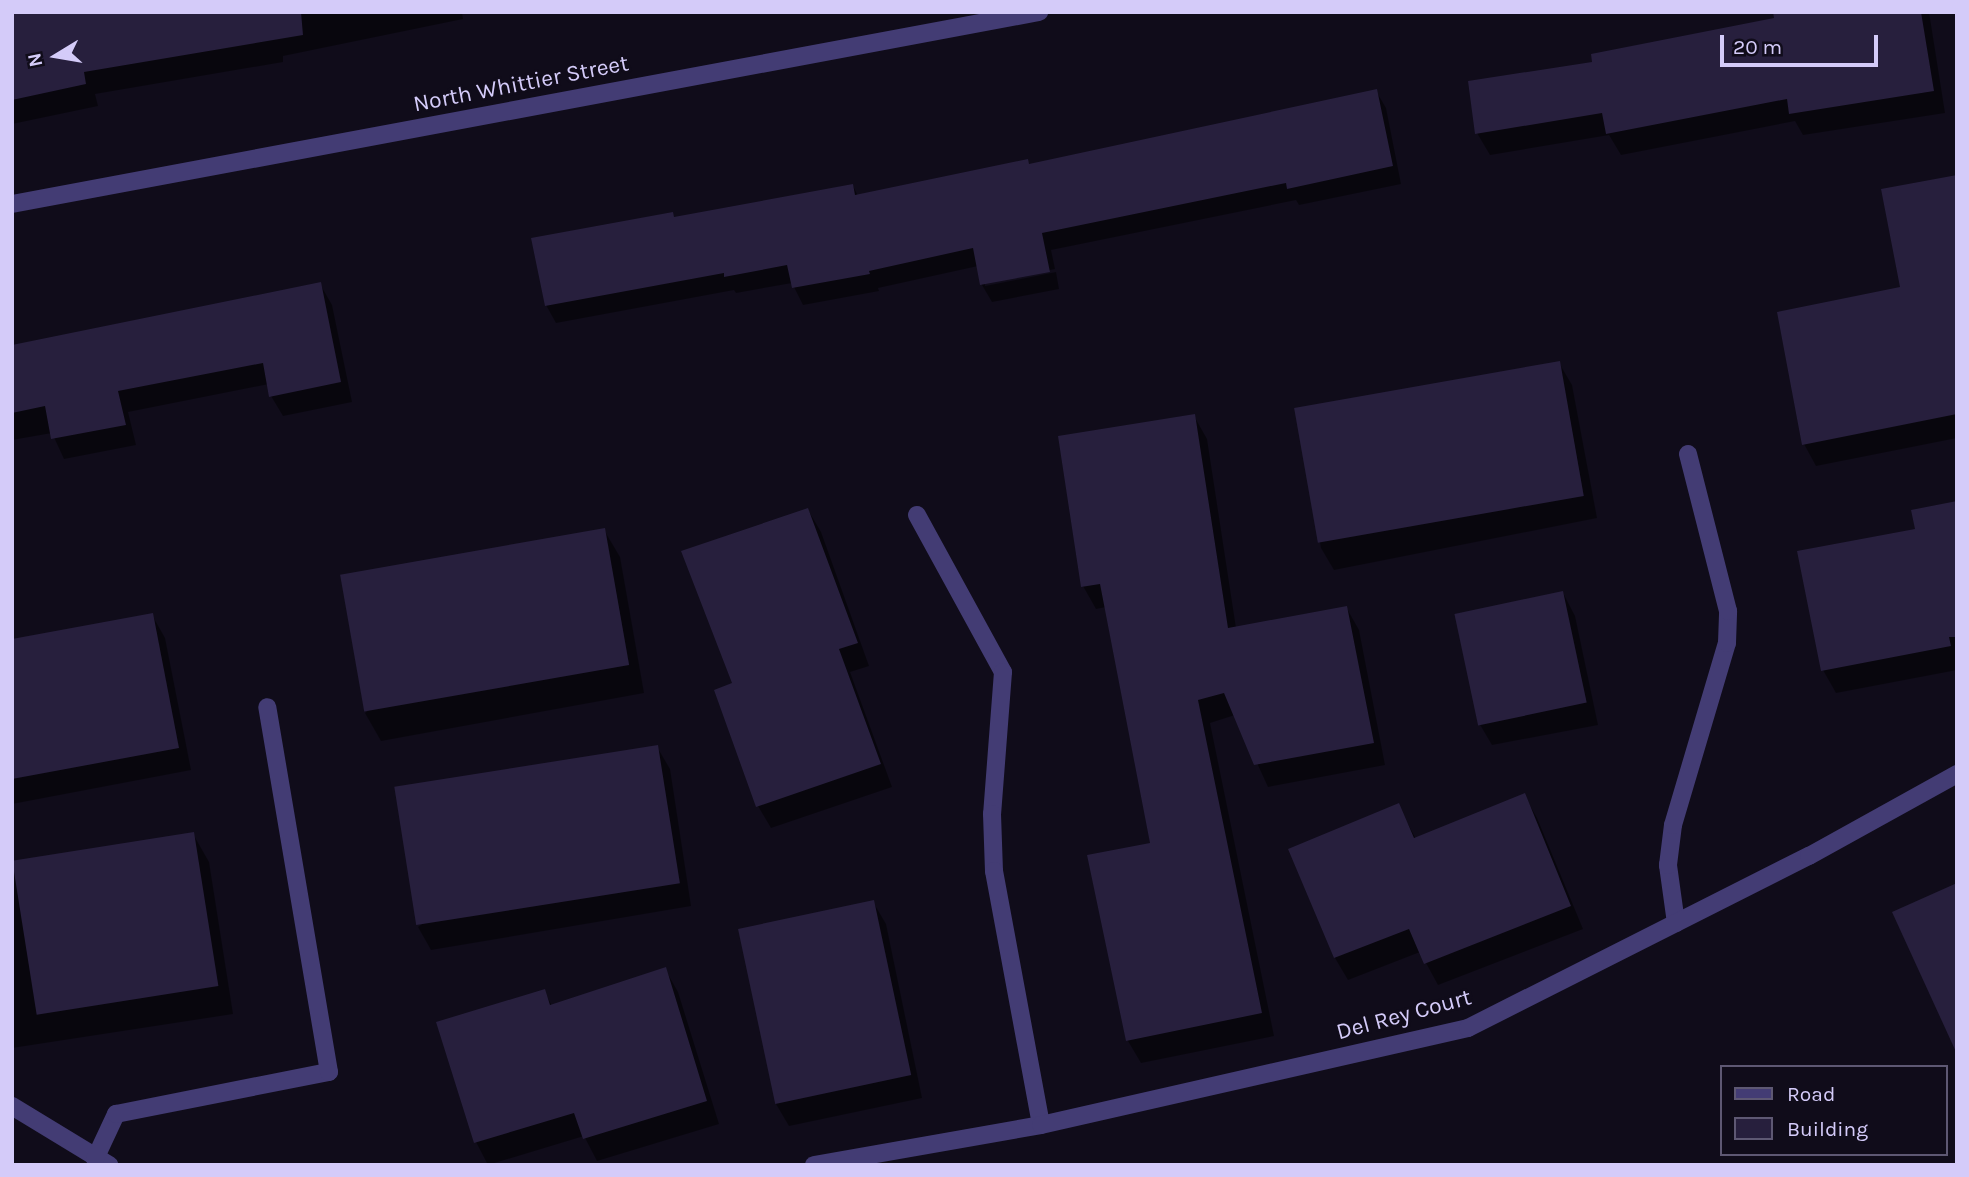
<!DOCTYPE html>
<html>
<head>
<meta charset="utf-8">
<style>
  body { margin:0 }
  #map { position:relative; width:1969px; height:1177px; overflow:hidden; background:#100c1a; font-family:Karla,sans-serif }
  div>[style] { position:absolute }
  .shadow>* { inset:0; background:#0007 }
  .building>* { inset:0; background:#271f3d; transform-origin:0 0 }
  .minor>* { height:18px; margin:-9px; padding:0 9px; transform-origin:9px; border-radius:9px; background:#433c74 }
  span { translate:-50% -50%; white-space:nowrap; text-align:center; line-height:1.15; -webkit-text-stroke:5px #100c1a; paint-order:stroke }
  .street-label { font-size:23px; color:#d4cbf9 }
  .frame { position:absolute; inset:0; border:14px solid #d4cbf9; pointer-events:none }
  .legend { position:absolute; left:1720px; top:1065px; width:228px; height:91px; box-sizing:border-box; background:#100c1a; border:2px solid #5e5873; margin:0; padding:9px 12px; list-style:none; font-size:21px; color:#d4cbf9 }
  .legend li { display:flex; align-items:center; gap:14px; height:35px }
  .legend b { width:35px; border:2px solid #5e5873 }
  .north { position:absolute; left:21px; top:21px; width:70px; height:70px; -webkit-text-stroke:5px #100c1a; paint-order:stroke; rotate:259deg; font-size:19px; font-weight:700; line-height:28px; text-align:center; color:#d4cbf9 }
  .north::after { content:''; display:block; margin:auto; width:24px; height:32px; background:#d4cbf9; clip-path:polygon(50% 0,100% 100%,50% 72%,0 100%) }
  .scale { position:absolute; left:1720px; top:35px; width:158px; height:32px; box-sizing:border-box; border:4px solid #d4cbf9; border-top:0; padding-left:9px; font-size:21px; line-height:24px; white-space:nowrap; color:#d4cbf9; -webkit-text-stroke:5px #100c1a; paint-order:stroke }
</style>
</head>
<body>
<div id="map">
  <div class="shadow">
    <div style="clip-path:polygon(12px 12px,462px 12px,463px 19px,283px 56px,283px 62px,95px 94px,98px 106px,12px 124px)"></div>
    <div style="clip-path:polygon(1787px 12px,1929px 12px,1945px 113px,1803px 135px,1795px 121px,1621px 155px,1609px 135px,1490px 155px,1477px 133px,1595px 64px,1776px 19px)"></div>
    <div style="clip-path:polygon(1376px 91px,1386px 108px,1401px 184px,1299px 205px,1296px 200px,1051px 250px,1055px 269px,985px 283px,985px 286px,1056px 272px,1059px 289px,992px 302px,982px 285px,978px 266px,878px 288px,879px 291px,803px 305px,792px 283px,736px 293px,734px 290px,556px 323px,546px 305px,674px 219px,853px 186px,858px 196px,1029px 165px)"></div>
    <div style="clip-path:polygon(1957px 177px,1957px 438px,1816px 466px,1804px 444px,1902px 289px)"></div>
    <div style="clip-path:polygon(320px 284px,332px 305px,352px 402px,283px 416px,271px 396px,269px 384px,128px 412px,136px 445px,64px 459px,52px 433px,12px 440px,12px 346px)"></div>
    <div style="clip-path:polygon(1559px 363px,1572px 385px,1597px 518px,1334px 570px,1321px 548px,1297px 415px)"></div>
    <div style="clip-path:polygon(1194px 416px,1207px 439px,1236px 628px,1346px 607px,1359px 630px,1385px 765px,1268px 787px,1235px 715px,1210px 723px,1274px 1036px,1141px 1063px,1128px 1041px,1089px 857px,1152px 844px,1106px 607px,1096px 609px,1083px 586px)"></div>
    <div style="clip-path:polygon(1957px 503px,1957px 670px,1836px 693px,1823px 670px,1917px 531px)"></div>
    <div style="clip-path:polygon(808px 510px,821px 532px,869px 666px,850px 672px,892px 787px,771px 828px,758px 806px,734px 684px)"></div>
    <div style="clip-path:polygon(604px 530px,620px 557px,644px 693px,381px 741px,365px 713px)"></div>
    <div style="clip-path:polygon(1563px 593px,1575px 616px,1598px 725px,1492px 745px,1479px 723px)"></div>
    <div style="clip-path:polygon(152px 615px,165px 638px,191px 770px,12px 804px,12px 641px)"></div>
    <div style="clip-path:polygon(657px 747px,670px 769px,691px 906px,431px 950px,418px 927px)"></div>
    <div style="clip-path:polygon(1524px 795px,1537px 818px,1583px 929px,1438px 985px,1420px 952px,1348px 980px,1335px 958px,1290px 850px,1398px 806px,1416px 839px)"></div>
    <div style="clip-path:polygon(193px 834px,209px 862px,233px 1014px,12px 1048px,12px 862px)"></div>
    <div style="clip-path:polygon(873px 902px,886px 924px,922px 1098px,789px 1126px,776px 1104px)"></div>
    <div style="clip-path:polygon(665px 969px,678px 992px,719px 1124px,597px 1161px,584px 1136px,488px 1165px,476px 1142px,544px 991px,552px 1006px)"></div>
  </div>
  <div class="building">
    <div style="clip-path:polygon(12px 12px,301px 12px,303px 35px,84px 72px,86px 84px,12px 100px)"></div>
    <div style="clip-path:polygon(1773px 12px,1921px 12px,1934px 91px,1789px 114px,1787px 99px,1606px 134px,1602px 113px,1475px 134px,1468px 81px,1592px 62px,1591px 54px,1774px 18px)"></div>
    <div style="clip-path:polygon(1377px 89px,1393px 166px,1287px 189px,1286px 183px,1042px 233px,1050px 272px,980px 285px,973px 248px,869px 271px,870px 274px,792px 288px,787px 265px,724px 277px,724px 273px,545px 306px,531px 238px,673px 212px,674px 217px,853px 184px,855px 195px,1028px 159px,1029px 164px)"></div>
    <div style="clip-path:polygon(1957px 175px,1957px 414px,1802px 445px,1777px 312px,1900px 287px,1881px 189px)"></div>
    <div style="clip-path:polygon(321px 282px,341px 382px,269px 397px,263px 363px,118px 391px,126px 425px,51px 439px,45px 406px,12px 413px,12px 345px)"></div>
    <div style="left:1560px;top:361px;width:137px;height:270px;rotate:80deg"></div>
    <div style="clip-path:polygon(1195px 414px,1228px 628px,1347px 606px,1374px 743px,1254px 765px,1224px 693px,1198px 700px,1262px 1013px,1126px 1041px,1087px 855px,1150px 843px,1100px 584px,1081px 587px,1058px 436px)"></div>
    <div style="clip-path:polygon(1957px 501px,1957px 637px,1949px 637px,1951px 646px,1821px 671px,1797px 551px,1915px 529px,1911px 510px)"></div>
    <div style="clip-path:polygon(808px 508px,858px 643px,839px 649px,881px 764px,756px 807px,714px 690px,732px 683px,681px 551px)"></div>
    <div style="left:605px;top:528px;width:139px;height:269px;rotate:80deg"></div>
    <div style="left:1563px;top:591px;width:114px;height:111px;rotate:78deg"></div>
    <div style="clip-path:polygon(153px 613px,179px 748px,12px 779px,12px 639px)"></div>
    <div style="left:658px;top:745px;width:140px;height:267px;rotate:81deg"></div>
    <div style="clip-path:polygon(1525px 793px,1571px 906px,1424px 964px,1409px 929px,1334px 958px,1288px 849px,1399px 803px,1414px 838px)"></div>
    <div style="left:194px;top:832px;width:156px;height:184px;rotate:81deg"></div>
    <div style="clip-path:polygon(1957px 883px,1957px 1054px,1892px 912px)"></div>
    <div style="left:874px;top:900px;width:179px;height:139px;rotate:78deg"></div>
    <div style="clip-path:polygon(666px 967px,707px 1101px,583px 1139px,574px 1113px,474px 1143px,436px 1022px,545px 989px,550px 1005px)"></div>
  </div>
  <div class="minor">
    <div style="left:12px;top:204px;width:1045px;rotate:-10.59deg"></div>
    <div style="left:917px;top:515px;width:179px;rotate:61.3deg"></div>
    <div style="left:1003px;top:672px;width:142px;rotate:94.4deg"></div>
    <div style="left:992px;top:814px;width:57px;rotate:88deg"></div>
    <div style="left:994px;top:871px;width:258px;rotate:79.5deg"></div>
    <div style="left:1676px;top:923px;width:59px;rotate:-97.9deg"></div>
    <div style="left:1668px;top:865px;width:40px;rotate:-82.9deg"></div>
    <div style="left:1673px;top:825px;width:190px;rotate:-73.5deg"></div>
    <div style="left:1727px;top:643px;width:32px;rotate:-88deg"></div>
    <div style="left:1728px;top:611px;width:162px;rotate:-104.3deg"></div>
    <div style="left:12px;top:1106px;width:114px;rotate:31.3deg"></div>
    <div style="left:95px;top:1159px;width:50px;rotate:-65deg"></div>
    <div style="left:116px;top:1114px;width:217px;rotate:-11.2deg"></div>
    <div style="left:329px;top:1072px;width:370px;rotate:-99.6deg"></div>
    <div style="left:814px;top:1165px;width:230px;rotate:-10deg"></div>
    <div style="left:1041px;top:1125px;width:438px;rotate:-12.8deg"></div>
    <div style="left:1468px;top:1028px;width:382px;rotate:-26.8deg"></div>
    <div style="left:1809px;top:856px;width:169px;rotate:-29deg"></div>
  </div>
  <div class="street-label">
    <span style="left:521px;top:84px;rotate:-11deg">North Whittier Street</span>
    <span style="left:1404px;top:1015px;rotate:-15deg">Del Rey Court</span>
  </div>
  <div class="frame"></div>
  <ul class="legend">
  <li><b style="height:9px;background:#433c74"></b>Road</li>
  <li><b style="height:19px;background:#271f3d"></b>Building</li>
  </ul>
  <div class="north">N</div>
  <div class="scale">20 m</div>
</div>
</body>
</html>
